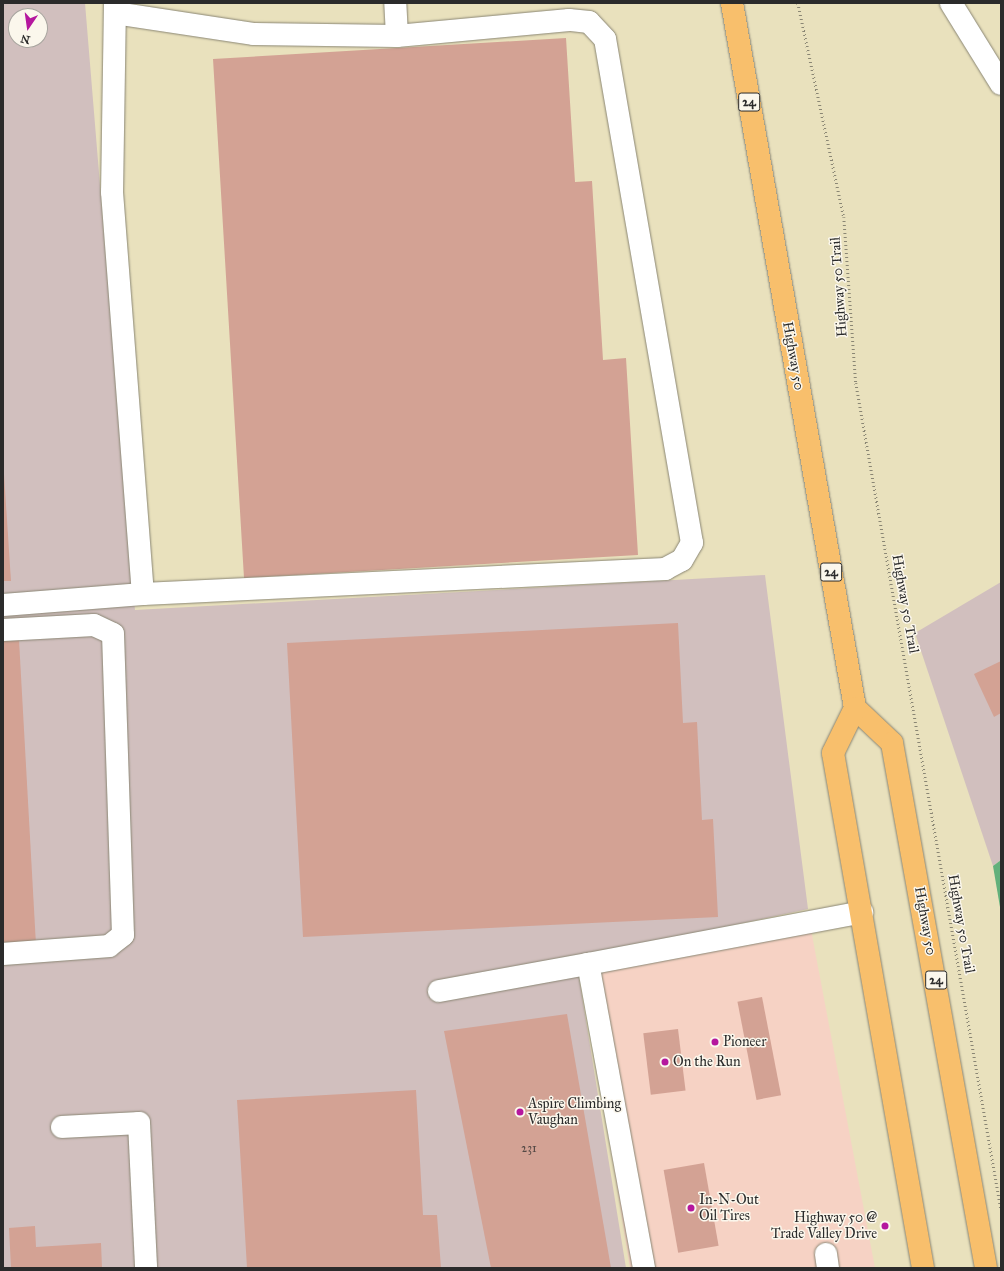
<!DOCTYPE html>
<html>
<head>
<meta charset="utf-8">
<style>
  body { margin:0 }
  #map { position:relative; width:1004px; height:1271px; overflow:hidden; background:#e9e1bd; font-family:"IM FELL Great Primer",serif }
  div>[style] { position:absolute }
  .built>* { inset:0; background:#f6d2c4 }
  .industrial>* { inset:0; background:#d1bfbe }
  .forest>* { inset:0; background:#62b07b }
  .building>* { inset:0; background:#d3a294; transform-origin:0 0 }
  .path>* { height:2.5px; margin-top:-1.25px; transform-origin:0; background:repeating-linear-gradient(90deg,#8a8674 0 1px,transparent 0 4px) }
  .roads { filter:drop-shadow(0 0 1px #8a8674) drop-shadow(0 0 1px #8a8674) }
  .minor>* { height:22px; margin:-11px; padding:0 11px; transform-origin:11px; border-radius:11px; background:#fff }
  .major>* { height:22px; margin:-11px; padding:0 11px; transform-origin:11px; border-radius:11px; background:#f8bf6c }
  .dots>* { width:11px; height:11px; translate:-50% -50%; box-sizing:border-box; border:2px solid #fbf7ec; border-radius:50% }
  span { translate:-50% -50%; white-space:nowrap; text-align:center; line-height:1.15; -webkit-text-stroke:3px #fbf7ec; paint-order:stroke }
  .number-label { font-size:12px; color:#554945 }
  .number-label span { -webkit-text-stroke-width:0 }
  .shield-label span { padding:1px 3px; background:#fbf7ec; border:1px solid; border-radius:3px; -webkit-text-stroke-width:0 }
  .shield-label { font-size:13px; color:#2b2b2b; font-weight:700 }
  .street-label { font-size:14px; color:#2b2b2b }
  .poi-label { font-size:14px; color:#2b2b2b }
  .left { translate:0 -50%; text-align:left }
  .right { translate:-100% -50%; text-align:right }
  .frame { position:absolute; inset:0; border:4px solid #2b2b2b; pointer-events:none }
  .north { position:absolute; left:8px; top:8px; width:40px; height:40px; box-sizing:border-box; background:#fbf7ec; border:1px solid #a8a59f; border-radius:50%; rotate:193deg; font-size:11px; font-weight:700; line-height:16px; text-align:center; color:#2b2b2b }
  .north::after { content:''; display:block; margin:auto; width:14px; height:18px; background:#b5179e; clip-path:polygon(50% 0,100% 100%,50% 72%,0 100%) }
</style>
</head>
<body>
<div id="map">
  <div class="built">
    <div style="clip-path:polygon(808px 914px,875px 1268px,630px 1268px,581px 962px)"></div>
  </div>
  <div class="industrial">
    <div style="clip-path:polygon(evenodd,3px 3px,85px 3px,135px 610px,765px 575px,808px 909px,576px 959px,626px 1268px,3px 1268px,3px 3px,16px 16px,40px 16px,40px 40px,16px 40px,16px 16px)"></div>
    <div style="clip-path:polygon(1001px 582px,1001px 860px,993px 866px,915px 633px)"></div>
  </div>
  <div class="forest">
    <div style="clip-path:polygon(1001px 860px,1001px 913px,993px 866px)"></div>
  </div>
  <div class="building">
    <div style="clip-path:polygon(566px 38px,575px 182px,592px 181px,603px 360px,626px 358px,638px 555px,244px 578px,213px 59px)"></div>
    <div style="clip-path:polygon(3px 459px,11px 581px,3px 581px)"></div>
    <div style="clip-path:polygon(678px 623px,683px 723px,697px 722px,702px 820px,713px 819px,718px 917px,303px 937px,287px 643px)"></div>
    <div style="clip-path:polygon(19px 640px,36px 945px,3px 947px,3px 641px)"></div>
    <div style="clip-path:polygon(1001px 661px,1001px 713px,994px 717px,974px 674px)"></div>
    <div style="left:762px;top:997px;width:100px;height:25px;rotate:79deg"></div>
    <div style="clip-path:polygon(567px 1014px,611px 1268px,491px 1268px,444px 1031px)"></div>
    <div style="left:678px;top:1029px;width:62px;height:35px;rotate:83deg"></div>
    <div style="clip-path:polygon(416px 1090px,423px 1215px,437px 1215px,441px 1268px,247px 1268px,237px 1100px)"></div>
    <div style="left:704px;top:1163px;width:84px;height:41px;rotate:80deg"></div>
    <div style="clip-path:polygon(35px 1226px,36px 1247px,101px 1243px,102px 1268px,11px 1268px,9px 1228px)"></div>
  </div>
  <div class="path">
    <div style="left:798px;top:3px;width:219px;rotate:77.9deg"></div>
    <div style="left:844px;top:217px;width:166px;rotate:85.9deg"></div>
    <div style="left:856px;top:383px;width:839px;rotate:80.04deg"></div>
  </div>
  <div class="roads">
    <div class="minor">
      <div style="left:115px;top:3px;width:189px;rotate:90.9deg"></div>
      <div style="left:112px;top:192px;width:403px;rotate:85.6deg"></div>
      <div style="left:951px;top:3px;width:95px;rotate:58.3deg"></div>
      <div style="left:115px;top:13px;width:141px;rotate:8.6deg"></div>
      <div style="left:254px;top:34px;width:143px;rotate:0.8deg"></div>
      <div style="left:397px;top:36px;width:33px;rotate:-93deg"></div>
      <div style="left:3px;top:605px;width:140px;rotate:-4.5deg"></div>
      <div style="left:143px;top:594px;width:523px;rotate:-2.74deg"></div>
      <div style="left:665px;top:569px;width:19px;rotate:-28deg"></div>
      <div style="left:682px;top:560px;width:20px;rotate:-60deg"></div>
      <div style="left:692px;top:543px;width:511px;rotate:-99.79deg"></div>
      <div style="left:605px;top:39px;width:23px;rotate:-133deg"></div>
      <div style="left:589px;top:22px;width:20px;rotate:-174deg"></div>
      <div style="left:569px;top:20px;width:173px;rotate:174.7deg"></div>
      <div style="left:3px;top:630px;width:91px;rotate:-3.1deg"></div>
      <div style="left:94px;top:625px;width:21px;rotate:25deg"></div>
      <div style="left:113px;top:634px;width:301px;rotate:88.1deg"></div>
      <div style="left:123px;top:935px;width:18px;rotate:142deg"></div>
      <div style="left:109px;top:946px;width:106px;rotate:175.7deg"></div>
      <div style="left:439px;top:991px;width:151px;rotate:-10.3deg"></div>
      <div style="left:62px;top:1127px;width:77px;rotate:-3deg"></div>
      <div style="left:139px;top:1123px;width:145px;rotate:87.2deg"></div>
      <div style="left:826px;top:1254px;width:14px;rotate:82deg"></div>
      <div style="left:644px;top:1268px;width:309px;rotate:-100.4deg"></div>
      <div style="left:588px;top:964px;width:279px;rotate:-10.7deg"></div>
    </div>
    <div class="major">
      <div style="left:732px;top:3px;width:716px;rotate:80.1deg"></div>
      <div style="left:855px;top:708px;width:51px;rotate:43.4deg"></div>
      <div style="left:892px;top:743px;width:533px;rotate:79.85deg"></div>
      <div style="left:855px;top:708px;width:50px;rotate:116.1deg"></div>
      <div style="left:833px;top:753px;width:523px;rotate:80.09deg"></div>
    </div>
  </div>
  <div class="dots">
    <div style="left:715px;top:1042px;background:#b5179e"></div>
    <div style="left:665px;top:1062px;background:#b5179e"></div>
    <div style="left:520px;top:1112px;background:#b5179e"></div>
    <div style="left:691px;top:1208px;background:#b5179e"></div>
    <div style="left:885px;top:1226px;background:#b5179e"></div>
  </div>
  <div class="number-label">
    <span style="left:529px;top:1149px">231</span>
  </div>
  <div class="shield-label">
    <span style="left:749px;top:102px">24</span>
    <span style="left:831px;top:572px">24</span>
    <span style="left:936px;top:980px">24</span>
  </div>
  <div class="street-label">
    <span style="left:839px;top:287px;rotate:-94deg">Highway 50 Trail</span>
    <span style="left:793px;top:356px;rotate:80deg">Highway 50</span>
    <span style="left:905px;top:604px;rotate:80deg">Highway 50 Trail</span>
    <span style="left:925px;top:921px;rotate:80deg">Highway 50</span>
    <span style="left:961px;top:924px;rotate:80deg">Highway 50 Trail</span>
  </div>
  <div class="poi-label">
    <span class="left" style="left:723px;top:1042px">Pioneer</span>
    <span class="left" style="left:673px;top:1062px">On the Run</span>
    <span class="left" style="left:528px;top:1112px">Aspire Climbing<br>Vaughan</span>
    <span class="left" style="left:699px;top:1208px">In-N-Out<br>Oil Tires</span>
    <span class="right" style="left:877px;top:1226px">Highway 50 @<br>Trade Valley Drive</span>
  </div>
  <div class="frame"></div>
  <div class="north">N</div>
</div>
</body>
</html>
